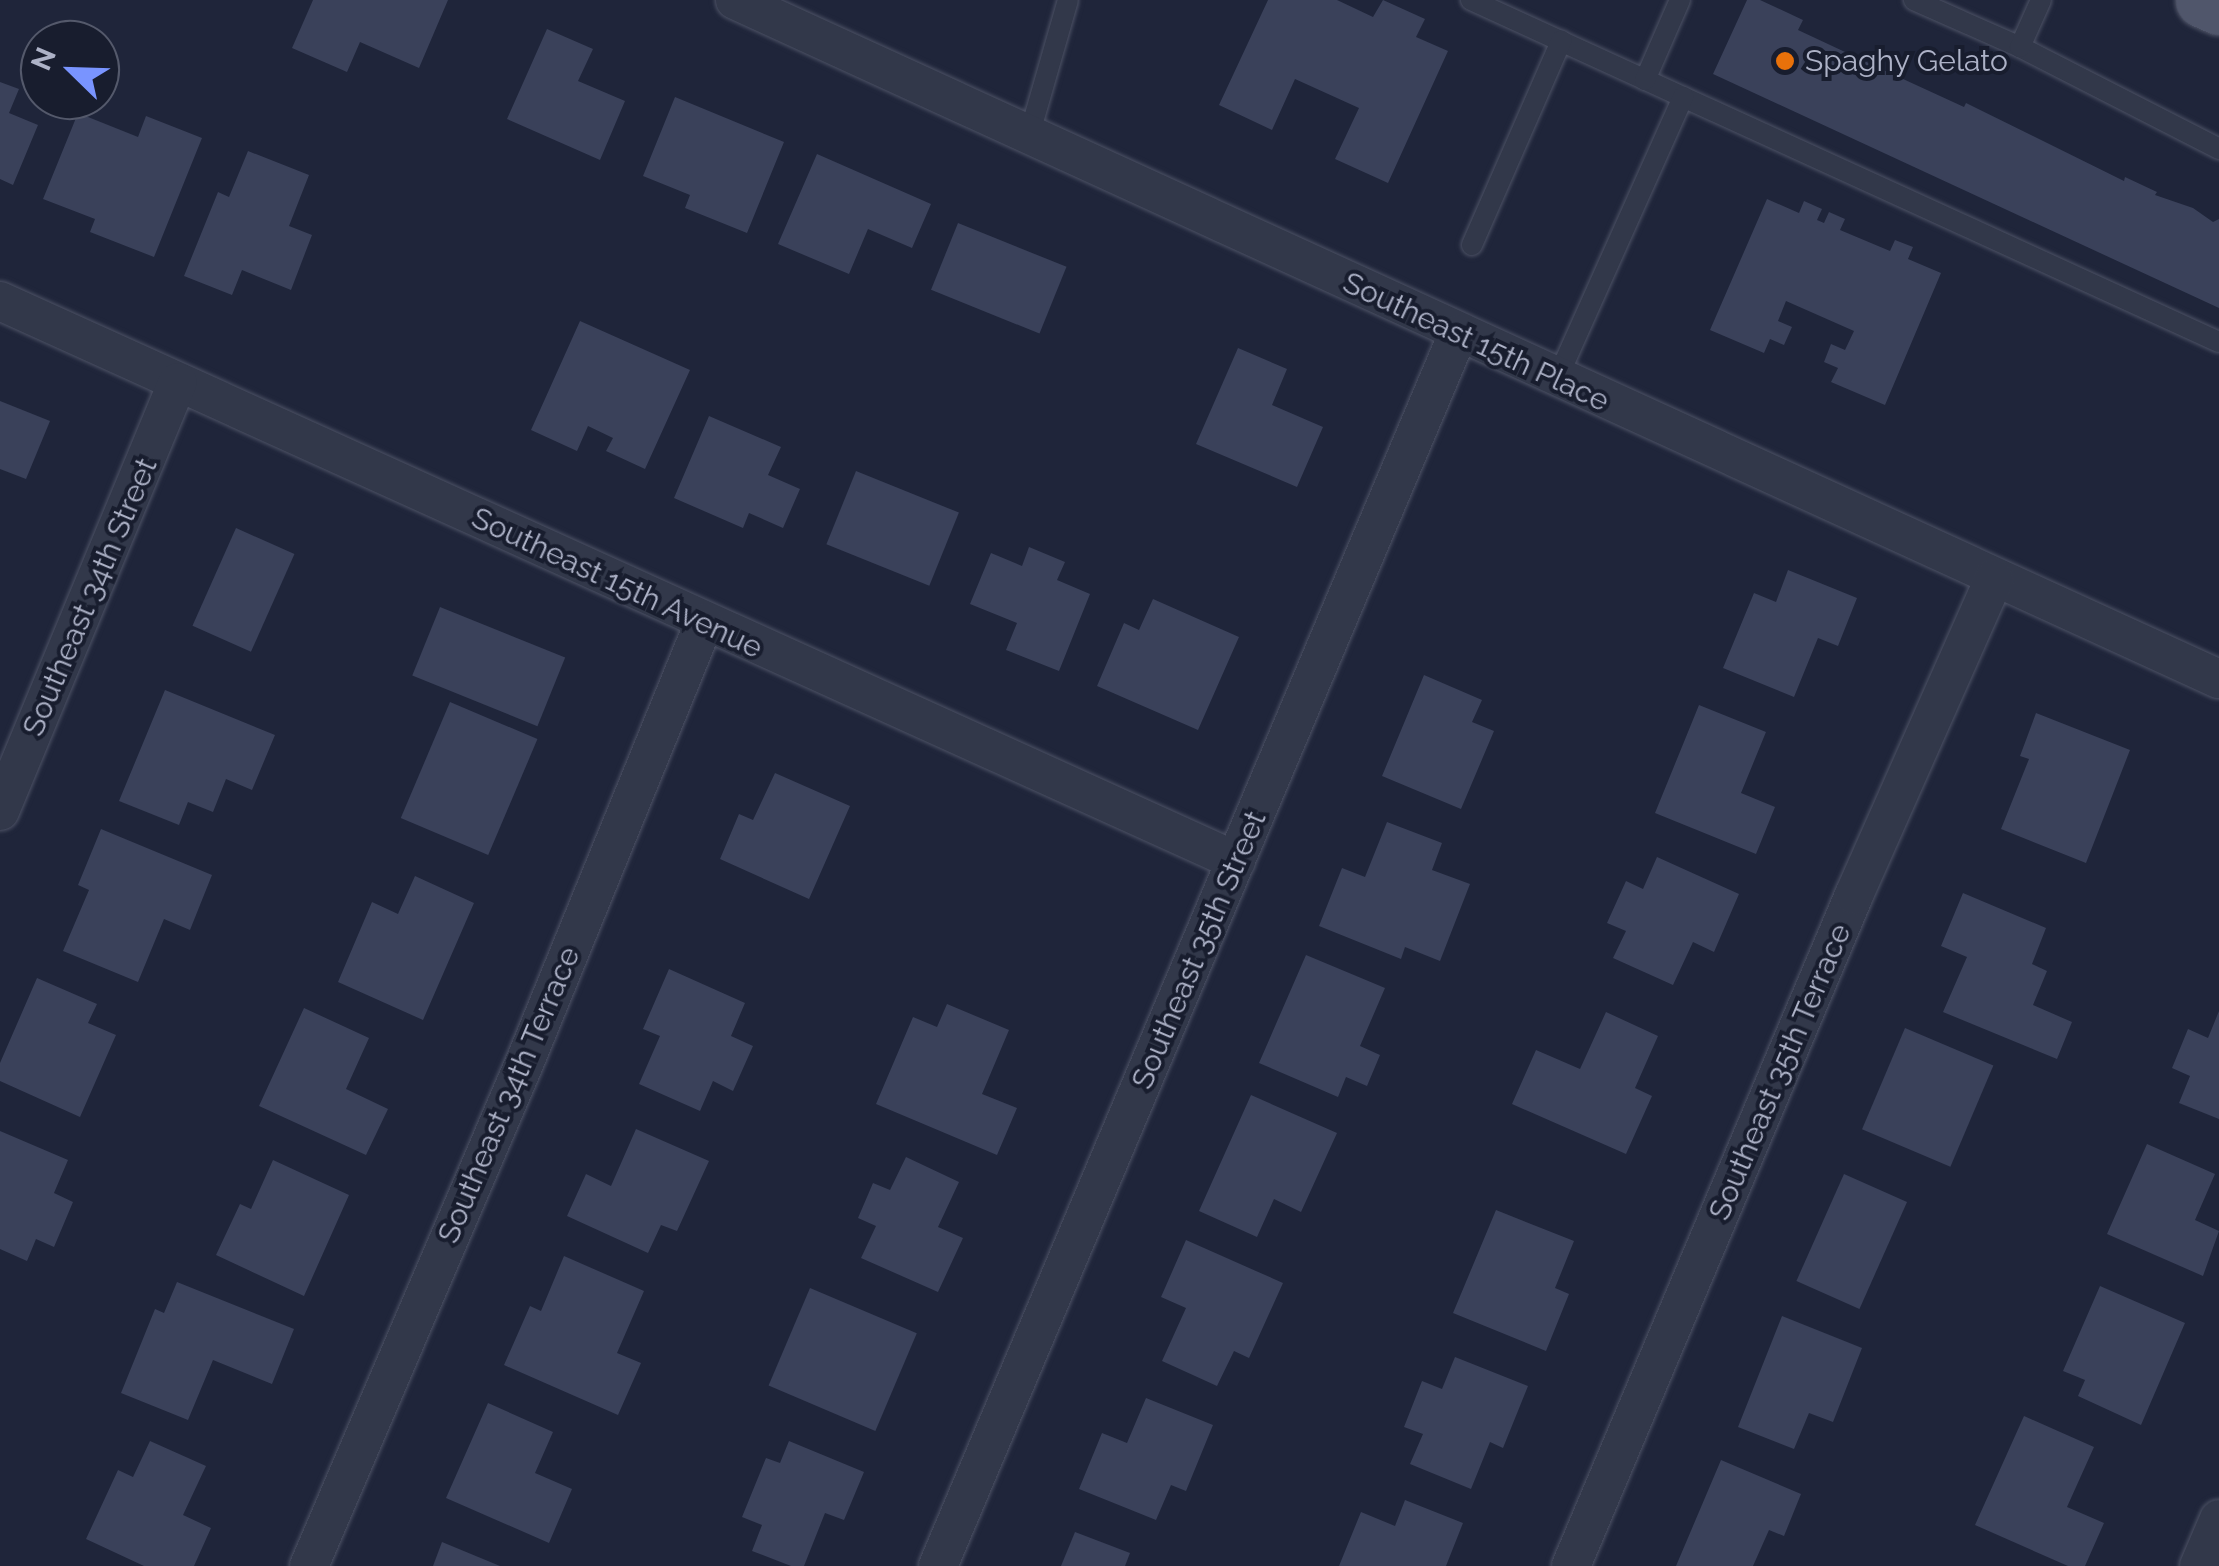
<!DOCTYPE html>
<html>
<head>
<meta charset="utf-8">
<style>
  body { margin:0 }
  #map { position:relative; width:2219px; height:1566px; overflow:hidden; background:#1f253a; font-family:Raleway,sans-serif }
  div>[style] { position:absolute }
  .building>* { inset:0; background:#3a415a; transform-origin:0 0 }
  .roads { filter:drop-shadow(0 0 2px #4d5265) drop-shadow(0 0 2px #4d5265) }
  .lane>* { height:20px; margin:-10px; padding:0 10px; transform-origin:10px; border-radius:10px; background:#32384a }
  .street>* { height:38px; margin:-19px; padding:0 19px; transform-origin:19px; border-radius:19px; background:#32384a }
  .primary>* { height:55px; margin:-27.5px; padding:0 27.5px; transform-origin:27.5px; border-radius:27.5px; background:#50566b }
  .dots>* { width:28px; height:28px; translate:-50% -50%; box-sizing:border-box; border:5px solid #181d2e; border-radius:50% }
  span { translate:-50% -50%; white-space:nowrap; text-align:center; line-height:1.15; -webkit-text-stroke:8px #181d2e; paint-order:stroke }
  .poi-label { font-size:30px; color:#adb2c7 }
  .left { translate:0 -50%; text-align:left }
  .street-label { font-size:30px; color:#adb2c7 }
  .north { position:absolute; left:20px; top:20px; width:100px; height:100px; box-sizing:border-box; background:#181d2e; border:2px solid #54596b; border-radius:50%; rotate:293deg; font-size:28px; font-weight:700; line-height:40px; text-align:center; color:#adb2c7 }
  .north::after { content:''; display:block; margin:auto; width:35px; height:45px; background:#7994ff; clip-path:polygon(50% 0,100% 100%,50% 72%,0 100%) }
</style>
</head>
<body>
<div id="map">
  <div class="building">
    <div style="clip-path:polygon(313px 0,448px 0,419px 68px,360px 42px,347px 72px,292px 48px)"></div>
    <div style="clip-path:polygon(1268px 0,1337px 0,1373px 17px,1383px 0,1425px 19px,1416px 37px,1448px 51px,1388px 183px,1335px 159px,1359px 108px,1295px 79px,1272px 130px,1219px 105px)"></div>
    <div style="clip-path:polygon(1747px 0,1760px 0,1803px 20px,1798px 30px,1890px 73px,1964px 107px,1966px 103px,2124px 181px,2125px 177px,2157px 192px,2155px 195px,2193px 208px,2213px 222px,2219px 219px,2219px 308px,1713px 74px)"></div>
    <div style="clip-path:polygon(547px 29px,593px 49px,578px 81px,625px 101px,600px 160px,507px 119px)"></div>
    <div style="clip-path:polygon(0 82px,19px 89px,9px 113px,38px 125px,13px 185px,0 179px)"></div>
    <div style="clip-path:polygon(675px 97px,784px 142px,747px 233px,685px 208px,690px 195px,643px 176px)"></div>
    <div style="clip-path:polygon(78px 113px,138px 137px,146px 116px,202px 138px,154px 257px,90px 232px,95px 219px,43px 199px)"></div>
    <div style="clip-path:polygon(248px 151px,309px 175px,289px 226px,312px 235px,291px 290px,242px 270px,232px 295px,184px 276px,218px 192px,229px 197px)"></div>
    <div style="clip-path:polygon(817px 154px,931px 204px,912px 248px,868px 229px,849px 274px,778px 244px)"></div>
    <div style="clip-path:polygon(1767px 199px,1799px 213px,1804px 201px,1822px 209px,1817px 220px,1824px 223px,1829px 212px,1845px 219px,1840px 230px,1890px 251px,1895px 240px,1913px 247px,1908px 259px,1941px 273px,1885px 405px,1831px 382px,1838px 368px,1824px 362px,1831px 344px,1845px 350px,1854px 331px,1786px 301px,1778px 321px,1792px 327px,1784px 345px,1770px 339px,1764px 353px,1710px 330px)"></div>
    <div style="left:958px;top:223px;width:117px;height:72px;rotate:22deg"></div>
    <div style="clip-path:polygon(580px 321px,690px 370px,645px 469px,606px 451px,613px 438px,588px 426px,577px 451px,531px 430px)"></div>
    <div style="clip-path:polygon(1238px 348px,1287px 369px,1272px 405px,1323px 427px,1297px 487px,1196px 444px)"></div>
    <div style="clip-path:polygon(0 401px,50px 421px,26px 479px,0 469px)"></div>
    <div style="clip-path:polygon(709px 416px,781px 447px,768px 475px,800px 489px,783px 528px,749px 513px,743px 528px,674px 498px)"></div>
    <div style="left:856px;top:471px;width:111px;height:79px;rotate:22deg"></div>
    <div style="left:236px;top:528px;width:64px;height:107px;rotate:24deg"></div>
    <div style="clip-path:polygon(1029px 547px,1065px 562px,1057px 580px,1090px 594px,1059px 671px,1006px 650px,1017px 623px,970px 604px,991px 553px,1022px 566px)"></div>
    <div style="clip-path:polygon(1788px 570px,1857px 598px,1838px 646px,1818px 638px,1794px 697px,1723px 668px,1754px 593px,1776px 602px)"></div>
    <div style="clip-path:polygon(1153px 599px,1239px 637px,1198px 730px,1097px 686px,1124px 623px,1139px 630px)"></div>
    <div style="left:440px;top:607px;width:135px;height:74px;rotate:22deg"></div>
    <div style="clip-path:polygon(1424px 675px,1482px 700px,1472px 722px,1494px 731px,1461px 809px,1382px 776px)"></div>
    <div style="clip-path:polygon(165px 690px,275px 735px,252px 790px,226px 779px,213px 812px,188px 802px,179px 825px,119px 801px)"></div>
    <div style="left:450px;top:702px;width:95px;height:126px;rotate:23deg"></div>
    <div style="clip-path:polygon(1699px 705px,1766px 732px,1741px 793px,1775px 807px,1756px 854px,1655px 813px)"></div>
    <div style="clip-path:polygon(2036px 713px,2130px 750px,2086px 863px,2001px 829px,2029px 759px,2020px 756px)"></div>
    <div style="clip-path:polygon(775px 773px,850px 806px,809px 899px,720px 859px,739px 814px,753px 820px)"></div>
    <div style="clip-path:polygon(1387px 822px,1442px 843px,1432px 870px,1470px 884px,1440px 961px,1405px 947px,1401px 959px,1319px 926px,1342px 868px,1365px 877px)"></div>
    <div style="clip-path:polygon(101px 829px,212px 875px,190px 930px,164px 919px,138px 982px,63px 951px,89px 890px,78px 885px)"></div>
    <div style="clip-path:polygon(1657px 857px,1739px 894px,1714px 952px,1693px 942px,1673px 985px,1613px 958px,1626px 931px,1607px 923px,1626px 881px,1643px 889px)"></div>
    <div style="clip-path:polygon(415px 876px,474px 903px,423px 1020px,338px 982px,372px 902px,398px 914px)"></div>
    <div style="clip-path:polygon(1963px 893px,2046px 928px,2032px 964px,2047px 971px,2033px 1005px,2072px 1022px,2057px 1059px,1943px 1012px,1967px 957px,1941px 946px)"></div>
    <div style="clip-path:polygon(1306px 955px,1385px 988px,1360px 1046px,1380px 1055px,1367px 1086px,1346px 1077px,1338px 1097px,1259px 1063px)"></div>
    <div style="clip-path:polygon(669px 969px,745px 1003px,731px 1036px,753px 1046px,733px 1091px,713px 1081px,700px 1111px,639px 1084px,660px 1036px,643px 1029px)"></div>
    <div style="clip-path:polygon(37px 978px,97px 1004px,88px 1023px,116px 1035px,80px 1117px,0 1081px,0 1063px)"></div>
    <div style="clip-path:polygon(947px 1004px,1009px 1030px,982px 1094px,1017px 1108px,997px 1155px,876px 1104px,913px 1017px,937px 1027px)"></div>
    <div style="clip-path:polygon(304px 1008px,369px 1038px,346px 1089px,388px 1109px,366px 1155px,259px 1106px)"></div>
    <div style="clip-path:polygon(2219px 1011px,2219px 1119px,2179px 1103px,2190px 1076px,2172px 1068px,2188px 1029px,2208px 1038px)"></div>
    <div style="clip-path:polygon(1606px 1012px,1658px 1036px,1635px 1088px,1652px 1096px,1626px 1154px,1512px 1104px,1536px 1050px,1580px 1069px)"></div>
    <div style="left:1905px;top:1028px;width:96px;height:110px;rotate:23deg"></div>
    <div style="clip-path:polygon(1251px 1095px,1337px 1133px,1301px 1212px,1274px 1199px,1257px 1237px,1199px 1211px)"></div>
    <div style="clip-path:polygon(636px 1129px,709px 1161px,677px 1231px,661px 1225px,648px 1253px,567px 1216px,586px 1174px,611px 1186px)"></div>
    <div style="clip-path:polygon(0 1131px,68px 1160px,54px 1193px,73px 1202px,54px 1247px,36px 1239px,27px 1261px,0 1249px)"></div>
    <div style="clip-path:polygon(2147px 1144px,2215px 1174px,2195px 1220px,2219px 1231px,2203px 1276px,2107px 1234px)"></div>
    <div style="clip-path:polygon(906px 1157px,959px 1182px,938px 1227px,963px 1238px,938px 1292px,861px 1258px,876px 1226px,858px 1218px,873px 1183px,890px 1190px)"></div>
    <div style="clip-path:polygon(273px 1160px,349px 1195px,304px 1296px,216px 1255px,240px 1204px,251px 1209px)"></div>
    <div style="left:1844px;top:1174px;width:69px;height:117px;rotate:24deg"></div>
    <div style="clip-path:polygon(1496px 1210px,1574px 1241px,1555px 1288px,1569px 1294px,1546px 1351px,1453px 1313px)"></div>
    <div style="clip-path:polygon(1186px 1240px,1283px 1283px,1249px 1358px,1234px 1351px,1217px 1386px,1162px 1361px,1186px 1308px,1161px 1297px)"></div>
    <div style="clip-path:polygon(564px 1256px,644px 1291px,617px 1353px,641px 1363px,618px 1415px,504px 1365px,530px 1306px,541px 1311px)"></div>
    <div style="clip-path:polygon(177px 1282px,294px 1329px,272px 1384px,213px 1360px,188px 1420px,121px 1393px,155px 1309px,164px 1313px)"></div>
    <div style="clip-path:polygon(2100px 1286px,2185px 1323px,2141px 1425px,2078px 1396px,2085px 1380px,2063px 1371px)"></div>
    <div style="left:810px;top:1288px;width:116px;height:106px;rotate:23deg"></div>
    <div style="clip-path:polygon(1782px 1316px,1862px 1348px,1833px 1422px,1809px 1413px,1794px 1449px,1738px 1427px)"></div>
    <div style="clip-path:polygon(1455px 1357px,1528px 1386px,1503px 1448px,1490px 1442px,1471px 1489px,1410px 1464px,1423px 1434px,1404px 1427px,1422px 1381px,1442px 1389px)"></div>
    <div style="clip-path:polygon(1146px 1398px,1213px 1425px,1186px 1491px,1171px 1485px,1156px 1520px,1079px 1489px,1102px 1433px,1127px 1443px)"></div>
    <div style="clip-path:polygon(488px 1403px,553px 1432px,535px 1473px,572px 1489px,549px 1543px,446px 1498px)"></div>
    <div style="clip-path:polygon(2024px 1416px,2094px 1447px,2067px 1507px,2104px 1523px,2085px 1566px,2068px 1566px,1975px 1525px)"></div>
    <div style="clip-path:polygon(150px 1441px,206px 1466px,183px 1515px,211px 1528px,194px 1566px,144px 1566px,86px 1539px,118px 1470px,133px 1477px)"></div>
    <div style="clip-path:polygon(789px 1441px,864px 1472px,844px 1520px,825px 1513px,804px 1566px,791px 1566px,752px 1551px,762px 1525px,742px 1517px,766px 1458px,780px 1463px)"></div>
    <div style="clip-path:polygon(1721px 1460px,1801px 1494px,1784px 1536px,1769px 1530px,1753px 1566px,1676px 1566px)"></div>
    <div style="clip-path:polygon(1405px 1500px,1463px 1523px,1446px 1566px,1339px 1566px,1361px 1512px,1395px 1526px)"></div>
    <div style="clip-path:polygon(1075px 1532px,1130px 1553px,1125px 1566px,1061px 1566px)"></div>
    <div style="clip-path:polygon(442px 1542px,500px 1566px,433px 1566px)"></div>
  </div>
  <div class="roads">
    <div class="lane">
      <div style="left:1471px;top:0;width:822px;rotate:24.57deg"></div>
      <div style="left:1914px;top:0;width:116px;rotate:23.9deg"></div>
      <div style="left:2020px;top:47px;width:224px;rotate:27.1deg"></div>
      <div style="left:2020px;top:47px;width:51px;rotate:-65.9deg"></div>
      <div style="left:1645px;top:80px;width:87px;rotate:-66.4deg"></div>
      <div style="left:1029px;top:136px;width:141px;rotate:-74deg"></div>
      <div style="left:1472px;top:245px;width:223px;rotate:-66.4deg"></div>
      <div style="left:1557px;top:379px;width:309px;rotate:-65.9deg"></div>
    </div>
    <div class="street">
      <div style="left:735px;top:0;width:1632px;rotate:24.59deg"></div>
      <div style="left:0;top:301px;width:1357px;rotate:24.37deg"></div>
      <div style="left:0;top:811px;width:464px;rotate:-67.5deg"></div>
      <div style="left:309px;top:1566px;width:546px;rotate:-66.82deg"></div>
      <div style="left:524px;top:1064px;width:477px;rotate:-67.8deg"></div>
      <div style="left:938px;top:1566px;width:1337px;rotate:-67.12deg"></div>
      <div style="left:1571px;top:1566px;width:728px;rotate:-67.13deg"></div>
      <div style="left:1854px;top:895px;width:346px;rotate:-66.1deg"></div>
      <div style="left:2199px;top:1566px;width:51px;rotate:-66.9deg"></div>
    </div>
    <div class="primary">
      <div style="left:2203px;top:0;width:17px;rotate:24deg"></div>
    </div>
  </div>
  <div class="dots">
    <div style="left:1785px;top:61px;background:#e8710a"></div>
  </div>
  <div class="poi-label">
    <span class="left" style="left:1805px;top:61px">Spaghy Gelato</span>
  </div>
  <div class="street-label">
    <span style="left:1476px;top:342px;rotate:25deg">Southeast 15th Place</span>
    <span style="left:617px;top:583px;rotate:25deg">Southeast 15th Avenue</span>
    <span style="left:90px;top:597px;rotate:-67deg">Southeast 34th Street</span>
    <span style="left:1199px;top:950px;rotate:-67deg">Southeast 35th Street</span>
    <span style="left:1780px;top:1072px;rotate:-67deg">Southeast 35th Terrace</span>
    <span style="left:509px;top:1095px;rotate:-67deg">Southeast 34th Terrace</span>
  </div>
  <div class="north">N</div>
</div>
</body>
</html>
